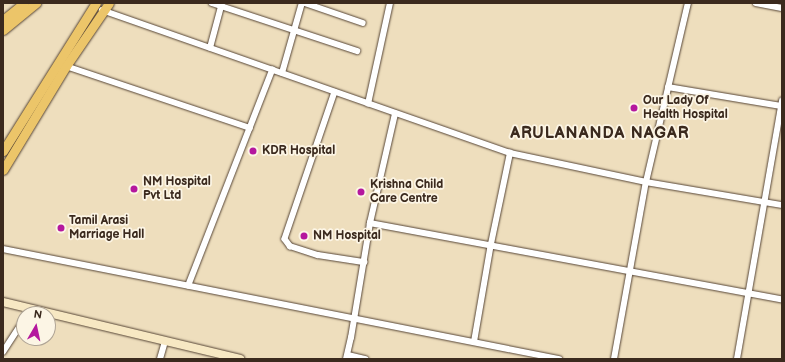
<!DOCTYPE html>
<html>
<head>
<meta charset="utf-8">
<style>
  body { margin:0 }
  #map { position:relative; width:785px; height:362px; overflow:hidden; background:#eedebd; font-family:"Balsamiq Sans",sans-serif }
  div>[style] { position:absolute }
  .roads { filter:drop-shadow(0 0 1px #564536) drop-shadow(0 0 1px #564536) }
  .street>* { height:5.5px; margin:-2.75px; padding:0 2.75px; transform-origin:2.75px; border-radius:2.75px; background:#fff }
  .secondary>* { height:8px; margin:-4px; padding:0 4px; transform-origin:4px; border-radius:4px; background:#f7e8c3 }
  .primary>* { height:9px; margin:-4.5px; padding:0 4.5px; transform-origin:4.5px; border-radius:4.5px; background:#ecc569 }
  .dots>* { width:11px; height:11px; translate:-50% -50%; box-sizing:border-box; border:2px solid #fcf5e5; border-radius:50% }
  span { translate:-50% -50%; white-space:nowrap; text-align:center; line-height:1.15; -webkit-text-stroke:3.5px #fcf5e5; paint-order:stroke }
  .poi-label { font-size:12px; color:#3b2a1e; font-weight:700 }
  .left { translate:0 -50%; text-align:left }
  .district-label { font-size:16px; color:#3b2a1e; font-weight:700; letter-spacing:1px }
  .frame { position:absolute; inset:0; border:4px solid #3b2a1e; pointer-events:none }
  .north { position:absolute; left:16px; top:306px; width:40px; height:40px; box-sizing:border-box; background:#fcf5e5; border:1px solid #afa495; border-radius:50%; rotate:9deg; font-size:11px; font-weight:700; line-height:16px; text-align:center; color:#3b2a1e }
  .north::after { content:''; display:block; margin:auto; width:14px; height:18px; background:#b5179e; clip-path:polygon(50% 0,100% 100%,50% 72%,0 100%) }
</style>
</head>
<body>
<div id="map">
  <div class="roads">
    <div class="street">
      <div style="left:212px;top:3px;width:153px;rotate:18.3deg"></div>
      <div style="left:305px;top:3px;width:61px;rotate:19deg"></div>
      <div style="left:756px;top:3px;width:26px;rotate:11deg"></div>
      <div style="left:102px;top:10px;width:432px;rotate:19.3deg"></div>
      <div style="left:510px;top:153px;width:139px;rotate:12deg"></div>
      <div style="left:646px;top:182px;width:138px;rotate:9.6deg"></div>
      <div style="left:210px;top:48px;width:47px;rotate:-75.1deg"></div>
      <div style="left:66px;top:66px;width:194px;rotate:18.6deg"></div>
      <div style="left:282px;top:73px;width:73px;rotate:-74.1deg"></div>
      <div style="left:668px;top:87px;width:116px;rotate:9.5deg"></div>
      <div style="left:335px;top:92px;width:155px;rotate:108.8deg"></div>
      <div style="left:285px;top:239px;width:9px;rotate:54deg"></div>
      <div style="left:290px;top:246px;width:29px;rotate:18deg"></div>
      <div style="left:318px;top:255px;width:47px;rotate:8.7deg"></div>
      <div style="left:368px;top:104px;width:103px;rotate:-77.7deg"></div>
      <div style="left:370px;top:223px;width:419px;rotate:10.5deg"></div>
      <div style="left:3px;top:249px;width:567px;rotate:11.19deg"></div>
      <div style="left:188px;top:286px;width:232px;rotate:-68.7deg"></div>
      <div style="left:474px;top:342px;width:99px;rotate:-80.2deg"></div>
      <div style="left:491px;top:244px;width:93px;rotate:-78.2deg"></div>
      <div style="left:3px;top:352px;width:38px;rotate:-57deg"></div>
      <div style="left:348px;top:355px;width:18px;rotate:13deg"></div>
      <div style="left:160px;top:359px;width:18px;rotate:-74deg"></div>
      <div style="left:346px;top:359px;width:22px;rotate:-77deg"></div>
      <div style="left:351px;top:338px;width:117px;rotate:-80.6deg"></div>
      <div style="left:370px;top:223px;width:112px;rotate:-77.1deg"></div>
      <div style="left:614px;top:359px;width:180px;rotate:-79.8deg"></div>
      <div style="left:646px;top:182px;width:184px;rotate:-76.8deg"></div>
      <div style="left:737px;top:359px;width:262px;rotate:-80.1deg"></div>
    </div>
    <div class="secondary">
      <div style="left:3px;top:302px;width:244px;rotate:13.5deg"></div>
    </div>
    <div class="primary">
      <div style="left:3px;top:20px;width:27px;rotate:-39deg"></div>
      <div style="left:3px;top:30px;width:43px;rotate:-39.3deg"></div>
      <div style="left:3px;top:151px;width:175px;rotate:-57.9deg"></div>
      <div style="left:3px;top:170px;width:122px;rotate:-58.8deg"></div>
      <div style="left:66px;top:66px;width:76px;rotate:-55.7deg"></div>
    </div>
  </div>
  <div class="dots">
    <div style="left:634px;top:108px;background:#b5179e"></div>
    <div style="left:253px;top:151px;background:#b5179e"></div>
    <div style="left:134px;top:189px;background:#b5179e"></div>
    <div style="left:361px;top:192px;background:#b5179e"></div>
    <div style="left:61px;top:228px;background:#b5179e"></div>
    <div style="left:304px;top:236px;background:#b5179e"></div>
  </div>
  <div class="poi-label">
    <span class="left" style="left:643px;top:108px">Our Lady Of<br>Health Hospital</span>
    <span class="left" style="left:262px;top:151px">KDR Hospital</span>
    <span class="left" style="left:143px;top:189px">NM Hospital<br>Pvt Ltd</span>
    <span class="left" style="left:370px;top:192px">Krishna Child<br>Care Centre</span>
    <span class="left" style="left:69px;top:228px">Tamil Arasi<br>Marriage Hall</span>
    <span class="left" style="left:313px;top:236px">NM Hospital</span>
  </div>
  <div class="district-label">
    <span style="left:600px;top:134px">ARULANANDA NAGAR</span>
  </div>
  <div class="frame"></div>
  <div class="north">N</div>
</div>
</body>
</html>
